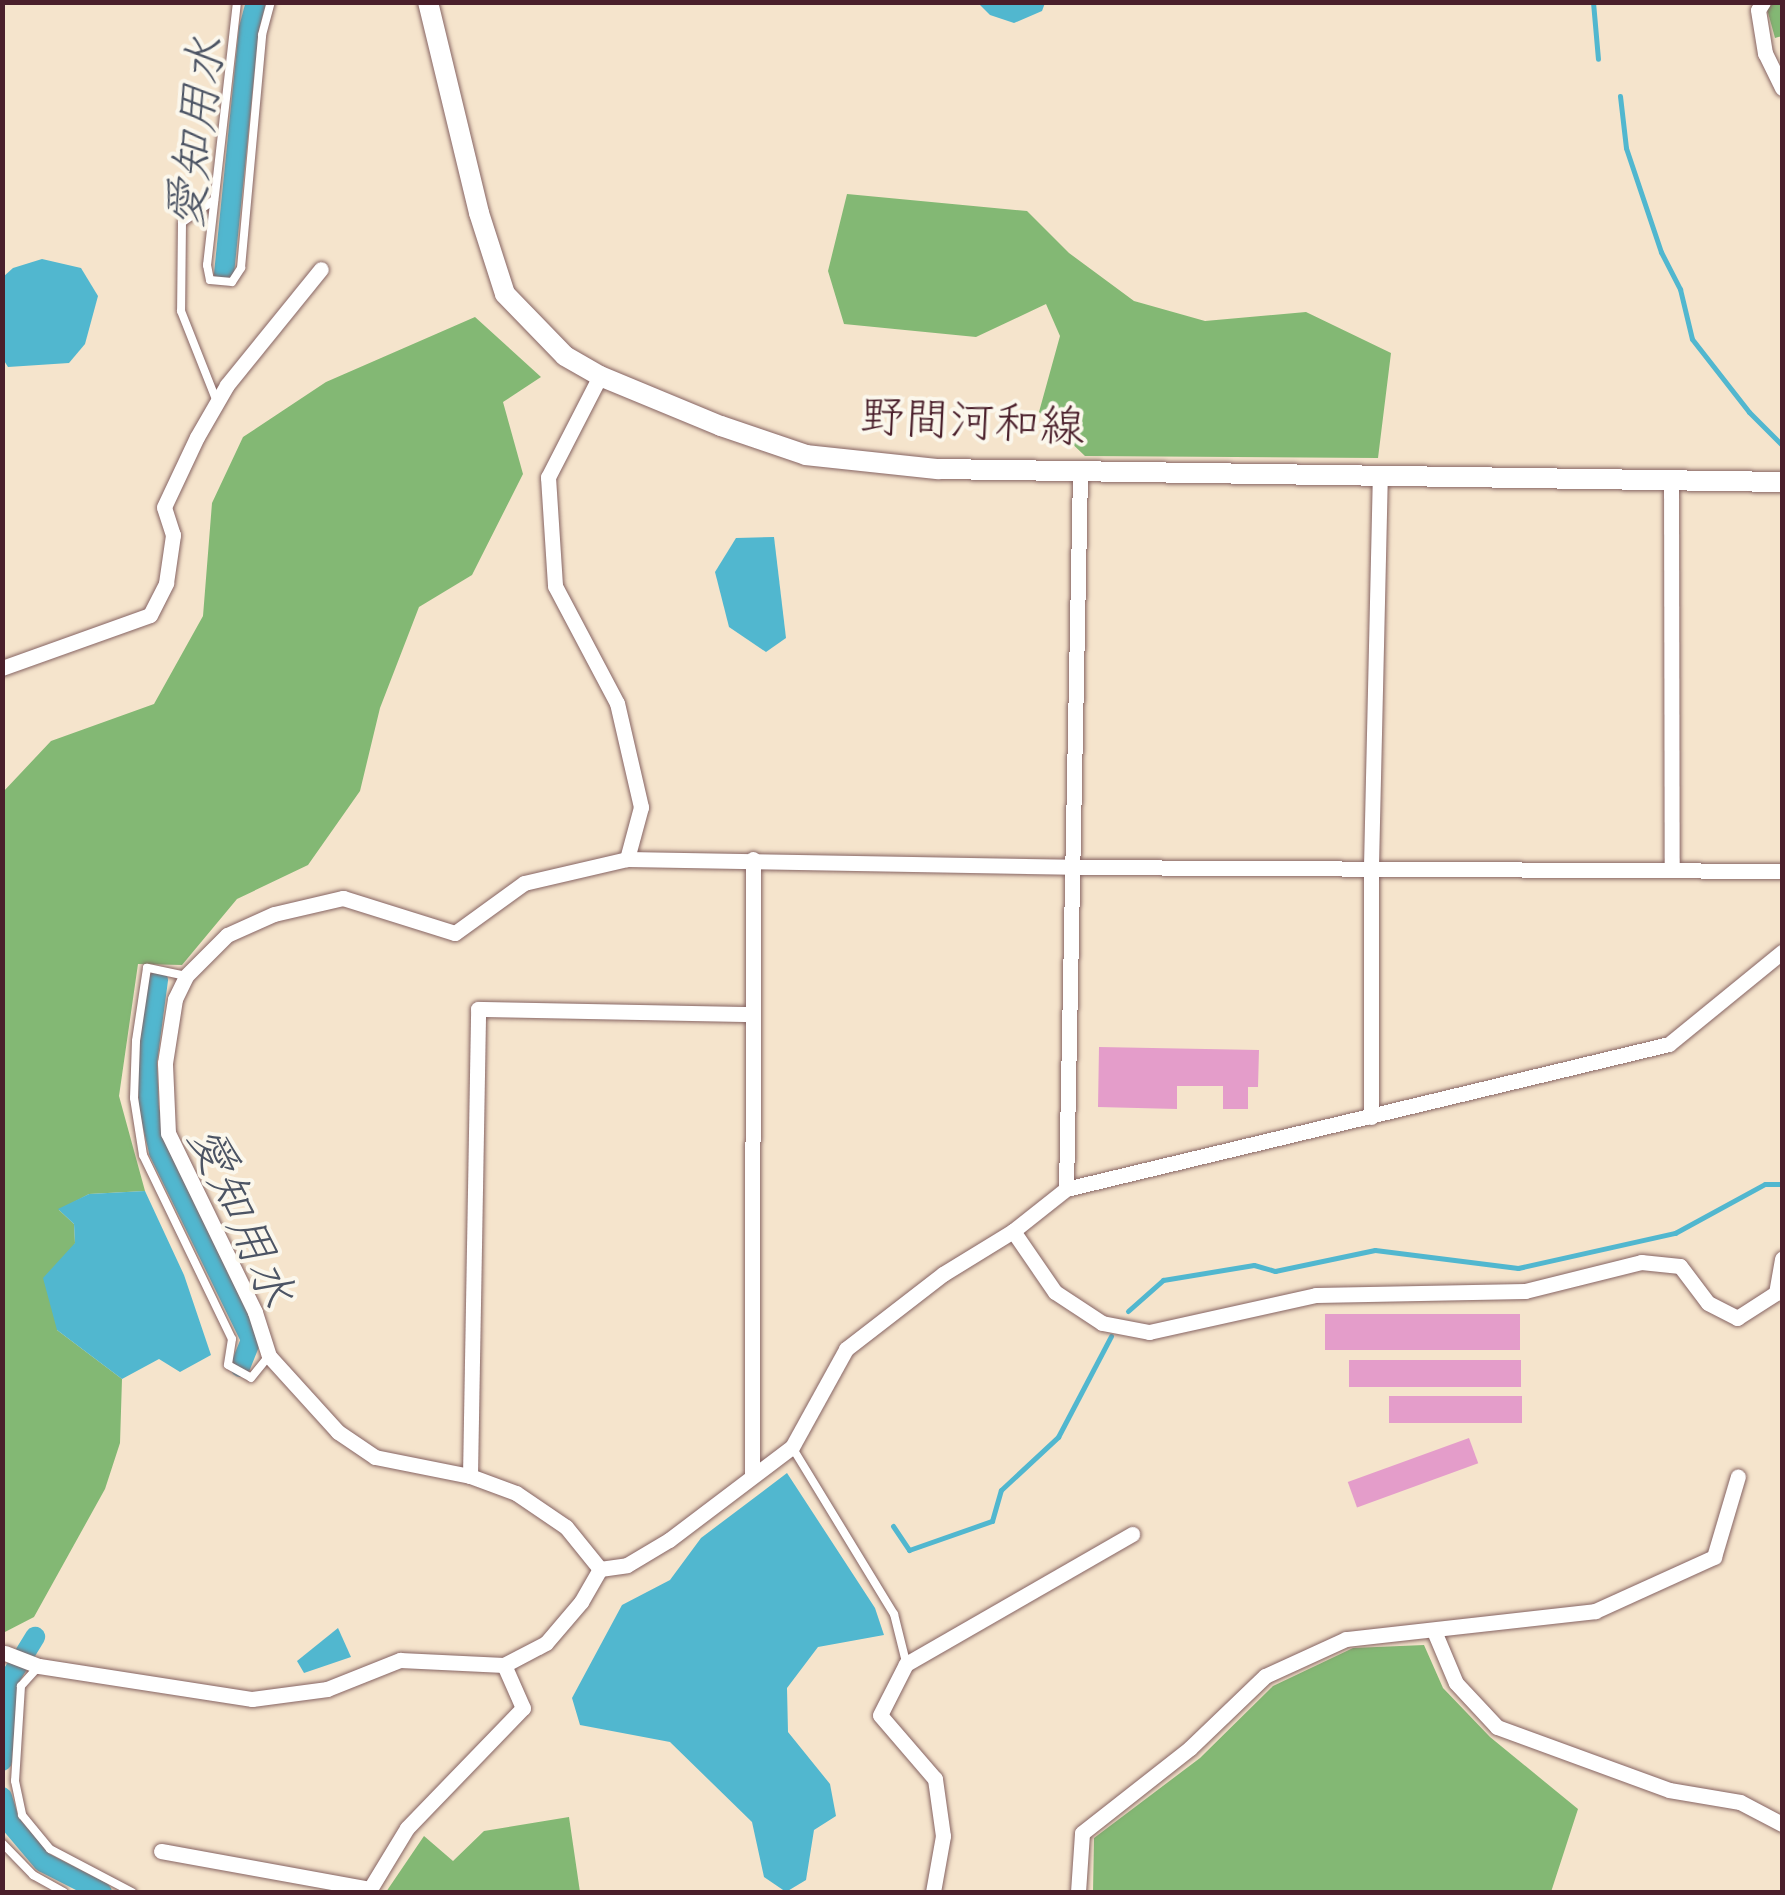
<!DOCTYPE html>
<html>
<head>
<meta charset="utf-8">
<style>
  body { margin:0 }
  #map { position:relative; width:1785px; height:1895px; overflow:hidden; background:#f5e4cc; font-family:"Indie Flower","Klee One",sans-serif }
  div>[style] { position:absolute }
  .forest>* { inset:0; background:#83b874 }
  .water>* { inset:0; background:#51b7cf }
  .stream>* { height:5px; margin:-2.5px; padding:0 2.5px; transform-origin:2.5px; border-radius:2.5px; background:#51b7cf }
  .canal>* { height:20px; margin:-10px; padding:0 10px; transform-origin:10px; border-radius:10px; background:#51b7cf }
  .building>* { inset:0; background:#e49dca; transform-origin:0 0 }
  .roads { filter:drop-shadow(0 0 2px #866463) drop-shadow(0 0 2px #866463) }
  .service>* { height:8px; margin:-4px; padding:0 4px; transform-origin:4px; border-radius:4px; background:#fff }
  .minor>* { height:15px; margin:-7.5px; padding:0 7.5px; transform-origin:7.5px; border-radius:7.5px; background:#fff }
  .secondary>* { height:20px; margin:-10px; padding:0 10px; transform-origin:10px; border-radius:10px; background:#fff }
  span { translate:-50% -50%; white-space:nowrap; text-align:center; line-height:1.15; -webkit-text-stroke:8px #fbf7ec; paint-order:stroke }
  .street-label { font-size:45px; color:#4a1f2b }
  .water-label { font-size:48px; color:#4c5464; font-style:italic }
  .frame { position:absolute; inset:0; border:5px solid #4a1f2b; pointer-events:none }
</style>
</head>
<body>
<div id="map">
  <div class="forest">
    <div style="clip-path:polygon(1771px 3px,1782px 3px,1782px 36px,1775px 38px,1767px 9px)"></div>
    <div style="clip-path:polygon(847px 194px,1027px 211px,1069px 253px,1134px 301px,1205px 321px,1306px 312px,1391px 353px,1378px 458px,1085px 456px,1039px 412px,1060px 336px,1046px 304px,976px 337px,844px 324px,828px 271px)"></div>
    <div style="clip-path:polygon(475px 317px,541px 377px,503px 402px,523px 474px,472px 575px,419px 607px,380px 708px,360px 791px,308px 865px,237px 899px,182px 965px,138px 964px,119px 1096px,145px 1191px,89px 1194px,59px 1210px,74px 1224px,75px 1243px,57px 1330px,122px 1379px,120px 1443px,105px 1489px,34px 1617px,3px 1633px,3px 792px,51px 741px,154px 704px,203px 616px,212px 503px,243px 437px,326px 382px)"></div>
    <div style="clip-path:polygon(1424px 1645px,1443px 1688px,1490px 1737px,1578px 1809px,1551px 1892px,1093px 1892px,1094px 1838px,1200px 1758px,1273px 1686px,1353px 1648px)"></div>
    <div style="clip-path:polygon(569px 1817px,580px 1892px,386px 1892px,424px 1836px,453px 1861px,484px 1831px)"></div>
  </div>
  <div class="water">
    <div style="clip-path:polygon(978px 3px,1045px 3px,1042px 11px,1014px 23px,990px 15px)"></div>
    <div style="clip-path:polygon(42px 259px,81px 268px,98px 296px,85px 344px,69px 363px,8px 367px,3px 359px,3px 277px,13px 268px)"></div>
    <div style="clip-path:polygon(774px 537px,786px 638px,766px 652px,729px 627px,715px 572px,736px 538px)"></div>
    <div style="clip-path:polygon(145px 1191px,184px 1275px,211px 1355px,180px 1372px,159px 1359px,122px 1379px,57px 1330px,43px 1278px,75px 1243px,74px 1224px,58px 1209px,89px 1194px)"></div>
    <div style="clip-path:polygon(787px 1473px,875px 1608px,884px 1635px,818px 1647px,787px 1688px,788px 1732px,830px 1784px,836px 1816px,814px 1830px,806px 1880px,786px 1892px,764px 1877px,752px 1822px,670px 1742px,580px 1725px,572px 1698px,622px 1605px,670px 1580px,701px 1538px)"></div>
    <div style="clip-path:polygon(338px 1628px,351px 1657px,304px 1673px,297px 1661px)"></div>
  </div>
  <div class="stream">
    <div style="left:1593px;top:2px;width:57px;rotate:85deg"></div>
    <div style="left:1620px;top:96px;width:52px;rotate:83.4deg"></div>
    <div style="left:1626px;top:148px;width:110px;rotate:71.4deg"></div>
    <div style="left:1661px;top:252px;width:42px;rotate:62.8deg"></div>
    <div style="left:1680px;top:289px;width:51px;rotate:76.5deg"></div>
    <div style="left:1692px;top:339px;width:93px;rotate:52deg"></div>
    <div style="left:1749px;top:412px;width:47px;rotate:45deg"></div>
    <div style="left:1128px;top:1311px;width:47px;rotate:-41.5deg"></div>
    <div style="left:1163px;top:1280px;width:92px;rotate:-9.4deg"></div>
    <div style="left:1254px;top:1265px;width:22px;rotate:16deg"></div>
    <div style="left:1275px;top:1271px;width:102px;rotate:-11.9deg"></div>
    <div style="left:1375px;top:1250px;width:144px;rotate:7.2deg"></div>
    <div style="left:1518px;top:1268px;width:161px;rotate:-12.6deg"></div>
    <div style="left:1675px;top:1233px;width:102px;rotate:-28.6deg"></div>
    <div style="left:1765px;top:1184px;width:17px"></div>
    <div style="left:893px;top:1526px;width:29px;rotate:56deg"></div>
    <div style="left:909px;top:1550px;width:88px;rotate:-19.3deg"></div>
    <div style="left:992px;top:1521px;width:32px;rotate:-74deg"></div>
    <div style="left:1001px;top:1490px;width:78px;rotate:-42.9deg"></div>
    <div style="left:1058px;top:1437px;width:114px;rotate:-62.3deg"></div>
  </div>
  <div class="canal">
    <div style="left:224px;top:274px;width:247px;rotate:-84.2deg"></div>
    <div style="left:249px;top:28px;width:27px;rotate:-75deg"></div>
    <div style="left:158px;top:980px;width:83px;rotate:97.6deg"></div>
    <div style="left:147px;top:1062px;width:47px;rotate:87.6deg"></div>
    <div style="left:149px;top:1109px;width:44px;rotate:76.9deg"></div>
    <div style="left:159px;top:1152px;width:209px;rotate:63.9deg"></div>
    <div style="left:251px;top:1340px;width:29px;rotate:112deg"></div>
    <div style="left:2px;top:1761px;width:80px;rotate:-85.7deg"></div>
    <div style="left:8px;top:1681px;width:52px;rotate:-58.5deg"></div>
    <div style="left:2px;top:1797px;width:27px;rotate:73deg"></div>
    <div style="left:10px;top:1823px;width:51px;rotate:49.8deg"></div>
    <div style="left:43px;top:1862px;width:66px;rotate:27deg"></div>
  </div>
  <div class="building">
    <div style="clip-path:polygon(1099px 1047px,1259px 1050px,1258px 1087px,1248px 1087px,1248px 1109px,1223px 1109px,1223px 1086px,1177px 1086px,1177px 1109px,1098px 1107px)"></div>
    <div style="left:1325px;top:1314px;width:195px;height:36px"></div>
    <div style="left:1349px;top:1360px;width:172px;height:27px"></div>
    <div style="left:1389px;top:1396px;width:133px;height:27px"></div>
    <div style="left:1469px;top:1438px;width:27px;height:129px;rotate:70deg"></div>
  </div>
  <div class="roads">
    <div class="service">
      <div style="left:237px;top:2px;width:265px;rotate:96.5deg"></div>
      <div style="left:207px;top:265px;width:15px;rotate:79deg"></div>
      <div style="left:210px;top:280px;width:22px;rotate:5deg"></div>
      <div style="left:232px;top:282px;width:17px;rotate:-57deg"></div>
      <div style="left:241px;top:268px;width:234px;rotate:-84.8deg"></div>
      <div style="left:262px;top:35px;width:34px;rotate:-75deg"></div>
      <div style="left:214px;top:200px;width:39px;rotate:145deg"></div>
      <div style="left:182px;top:222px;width:89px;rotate:90.6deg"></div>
      <div style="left:181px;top:311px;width:98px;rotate:68.4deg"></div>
      <div style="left:186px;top:976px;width:40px;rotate:-168deg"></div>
      <div style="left:147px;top:968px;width:74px;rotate:98.6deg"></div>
      <div style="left:136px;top:1041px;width:57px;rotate:92deg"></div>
      <div style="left:134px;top:1098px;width:58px;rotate:81deg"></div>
      <div style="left:143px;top:1155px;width:204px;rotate:64.2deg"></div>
      <div style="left:232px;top:1339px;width:26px;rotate:99deg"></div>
      <div style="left:228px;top:1365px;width:26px;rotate:29deg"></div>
      <div style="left:251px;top:1378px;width:28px;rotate:-51deg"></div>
      <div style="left:792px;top:1447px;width:196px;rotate:58.6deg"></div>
      <div style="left:894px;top:1614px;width:49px;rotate:76deg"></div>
      <div style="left:39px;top:1666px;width:27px;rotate:132deg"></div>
      <div style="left:21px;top:1686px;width:95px;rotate:93.6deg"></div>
      <div style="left:15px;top:1781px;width:35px;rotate:78deg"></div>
      <div style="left:22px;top:1815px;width:44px;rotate:50.5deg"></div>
      <div style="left:50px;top:1849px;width:93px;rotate:27.7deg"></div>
      <div style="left:2px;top:1843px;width:45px;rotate:45.9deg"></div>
      <div style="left:33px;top:1875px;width:35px;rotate:29deg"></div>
    </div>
    <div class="minor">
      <div style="left:1763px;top:2px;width:9px;rotate:122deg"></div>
      <div style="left:1758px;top:10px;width:44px;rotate:80.8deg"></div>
      <div style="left:1765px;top:53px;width:39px;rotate:64deg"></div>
      <div style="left:600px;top:376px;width:114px;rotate:117.2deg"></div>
      <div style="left:548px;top:477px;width:109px;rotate:86.3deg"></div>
      <div style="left:555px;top:586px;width:132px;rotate:62.1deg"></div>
      <div style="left:617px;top:703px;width:107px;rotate:77deg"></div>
      <div style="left:641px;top:807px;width:54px;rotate:105.1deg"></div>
      <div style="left:1671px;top:479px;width:389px;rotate:89.9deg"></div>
      <div style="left:2px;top:668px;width:157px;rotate:-19.7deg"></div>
      <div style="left:150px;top:615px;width:36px;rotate:-63deg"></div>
      <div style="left:166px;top:583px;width:49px;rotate:-81.7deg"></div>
      <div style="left:173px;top:535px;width:29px;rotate:-108deg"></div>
      <div style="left:164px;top:507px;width:77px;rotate:-64.8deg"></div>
      <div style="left:197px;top:437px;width:60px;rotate:-60deg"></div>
      <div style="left:227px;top:385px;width:149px;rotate:-51deg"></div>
      <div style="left:1371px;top:1117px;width:251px;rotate:-90deg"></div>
      <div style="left:1371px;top:866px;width:390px;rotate:-88.7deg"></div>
      <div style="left:1066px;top:1189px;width:716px;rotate:-88.88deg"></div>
      <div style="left:1013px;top:1231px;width:74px;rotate:55.5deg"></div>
      <div style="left:1055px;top:1292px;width:56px;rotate:33.4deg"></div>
      <div style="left:1102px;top:1323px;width:48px;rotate:10.8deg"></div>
      <div style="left:1149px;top:1332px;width:171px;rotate:-12.5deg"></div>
      <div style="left:1316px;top:1295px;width:209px;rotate:-1.1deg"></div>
      <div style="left:1525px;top:1291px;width:120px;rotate:-14deg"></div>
      <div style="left:1641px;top:1262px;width:39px;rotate:6deg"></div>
      <div style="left:1680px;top:1266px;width:46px;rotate:52.9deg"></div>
      <div style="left:1708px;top:1303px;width:33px;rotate:27deg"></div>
      <div style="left:1737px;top:1318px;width:46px;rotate:-32.7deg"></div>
      <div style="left:1776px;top:1293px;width:35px;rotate:-80deg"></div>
      <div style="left:752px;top:1474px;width:615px;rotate:-89.91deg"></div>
      <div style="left:470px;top:1476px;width:467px;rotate:-89deg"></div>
      <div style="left:478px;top:1009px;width:271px;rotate:1.1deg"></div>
      <div style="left:600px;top:1569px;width:54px;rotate:-129deg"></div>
      <div style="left:566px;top:1527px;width:60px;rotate:-145.8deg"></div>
      <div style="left:516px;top:1493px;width:49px;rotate:-159.7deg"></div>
      <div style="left:470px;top:1476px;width:97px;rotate:-168.7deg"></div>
      <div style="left:375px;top:1457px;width:45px;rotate:-146deg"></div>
      <div style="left:338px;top:1432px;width:103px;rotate:-132.2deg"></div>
      <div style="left:269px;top:1356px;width:46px;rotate:-107.7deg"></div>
      <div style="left:255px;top:1312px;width:199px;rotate:-115.9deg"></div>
      <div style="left:168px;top:1133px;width:70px;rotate:-92.5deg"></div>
      <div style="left:165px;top:1063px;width:65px;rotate:-81.1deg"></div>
      <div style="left:175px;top:999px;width:25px;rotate:-64deg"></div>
      <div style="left:186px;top:976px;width:58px;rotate:-45deg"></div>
      <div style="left:227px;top:935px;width:51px;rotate:-24.1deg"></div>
      <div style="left:274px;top:914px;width:71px;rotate:-13.1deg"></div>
      <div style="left:343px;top:898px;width:117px;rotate:17.4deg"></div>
      <div style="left:455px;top:933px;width:85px;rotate:-35.9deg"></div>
      <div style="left:524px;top:883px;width:106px;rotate:-13.1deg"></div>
      <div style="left:627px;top:859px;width:444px;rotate:1deg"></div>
      <div style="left:1071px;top:867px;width:711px;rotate:0.32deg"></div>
      <div style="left:600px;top:1569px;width:27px;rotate:-8deg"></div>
      <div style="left:627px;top:1565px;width:49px;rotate:-30.8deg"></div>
      <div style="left:669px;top:1540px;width:154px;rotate:-37.1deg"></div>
      <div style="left:792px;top:1447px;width:112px;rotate:-61.1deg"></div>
      <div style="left:846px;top:1349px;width:123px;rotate:-37.7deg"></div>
      <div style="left:943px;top:1274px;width:82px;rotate:-31.6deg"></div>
      <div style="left:1013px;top:1231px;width:68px;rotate:-38.4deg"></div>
      <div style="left:1066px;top:1189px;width:620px;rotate:-13.52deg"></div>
      <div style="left:1669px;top:1044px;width:146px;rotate:-39.2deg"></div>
      <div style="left:1434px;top:1631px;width:56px;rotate:67.1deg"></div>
      <div style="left:1456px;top:1683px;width:60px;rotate:47deg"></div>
      <div style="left:1497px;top:1727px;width:183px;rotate:20.1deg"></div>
      <div style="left:1669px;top:1790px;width:72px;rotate:9.6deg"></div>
      <div style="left:1740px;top:1802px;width:47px;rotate:27.6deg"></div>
      <div style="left:5px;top:1653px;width:36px;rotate:21deg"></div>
      <div style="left:39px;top:1666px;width:216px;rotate:8.8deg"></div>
      <div style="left:252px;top:1699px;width:76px;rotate:-7.6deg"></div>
      <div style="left:327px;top:1689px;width:79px;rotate:-21.7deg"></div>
      <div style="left:400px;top:1660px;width:104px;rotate:2.8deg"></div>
      <div style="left:504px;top:1665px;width:47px;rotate:-27.6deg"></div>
      <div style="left:546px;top:1643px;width:54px;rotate:-49.5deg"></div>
      <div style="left:581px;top:1602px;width:38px;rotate:-60deg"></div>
      <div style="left:161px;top:1851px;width:212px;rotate:10.3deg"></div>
      <div style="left:370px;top:1889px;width:71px;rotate:-58.8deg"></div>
      <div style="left:407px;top:1828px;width:167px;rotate:-46deg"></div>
      <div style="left:523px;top:1708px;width:47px;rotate:-113.8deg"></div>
      <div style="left:933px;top:1892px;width:57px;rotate:-79.9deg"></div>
      <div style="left:943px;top:1836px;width:58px;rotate:-98deg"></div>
      <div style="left:935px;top:1779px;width:84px;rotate:-130.7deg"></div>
      <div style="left:880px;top:1715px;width:57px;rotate:-63deg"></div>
      <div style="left:906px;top:1664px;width:261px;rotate:-29.9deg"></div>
      <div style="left:1078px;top:1892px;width:59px;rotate:-86.1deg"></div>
      <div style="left:1082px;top:1833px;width:137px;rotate:-38.2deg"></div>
      <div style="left:1190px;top:1748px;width:104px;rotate:-43.8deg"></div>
      <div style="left:1265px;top:1676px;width:89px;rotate:-24.6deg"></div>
      <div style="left:1346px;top:1639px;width:251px;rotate:-6.4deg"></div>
      <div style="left:1595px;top:1611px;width:131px;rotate:-24.4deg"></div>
      <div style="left:1714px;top:1557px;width:84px;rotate:-73.5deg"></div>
    </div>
    <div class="secondary">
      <div style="left:428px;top:2px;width:217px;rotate:76.4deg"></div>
      <div style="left:479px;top:213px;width:85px;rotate:72.2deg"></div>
      <div style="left:505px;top:294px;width:86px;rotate:45.9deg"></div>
      <div style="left:565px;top:356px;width:40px;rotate:29.7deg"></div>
      <div style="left:600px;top:376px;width:131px;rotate:22.5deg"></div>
      <div style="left:721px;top:426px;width:90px;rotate:18.8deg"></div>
      <div style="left:806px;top:455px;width:133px;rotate:6.1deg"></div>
      <div style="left:938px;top:469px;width:844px;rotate:0.88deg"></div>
    </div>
  </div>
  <div class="street-label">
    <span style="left:972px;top:426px;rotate:3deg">野間河和線</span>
  </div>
  <div class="water-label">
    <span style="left:200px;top:133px;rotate:-83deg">愛知用水</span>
    <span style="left:238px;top:1218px;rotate:66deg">愛知用水</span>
  </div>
  <div class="frame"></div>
</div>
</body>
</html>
